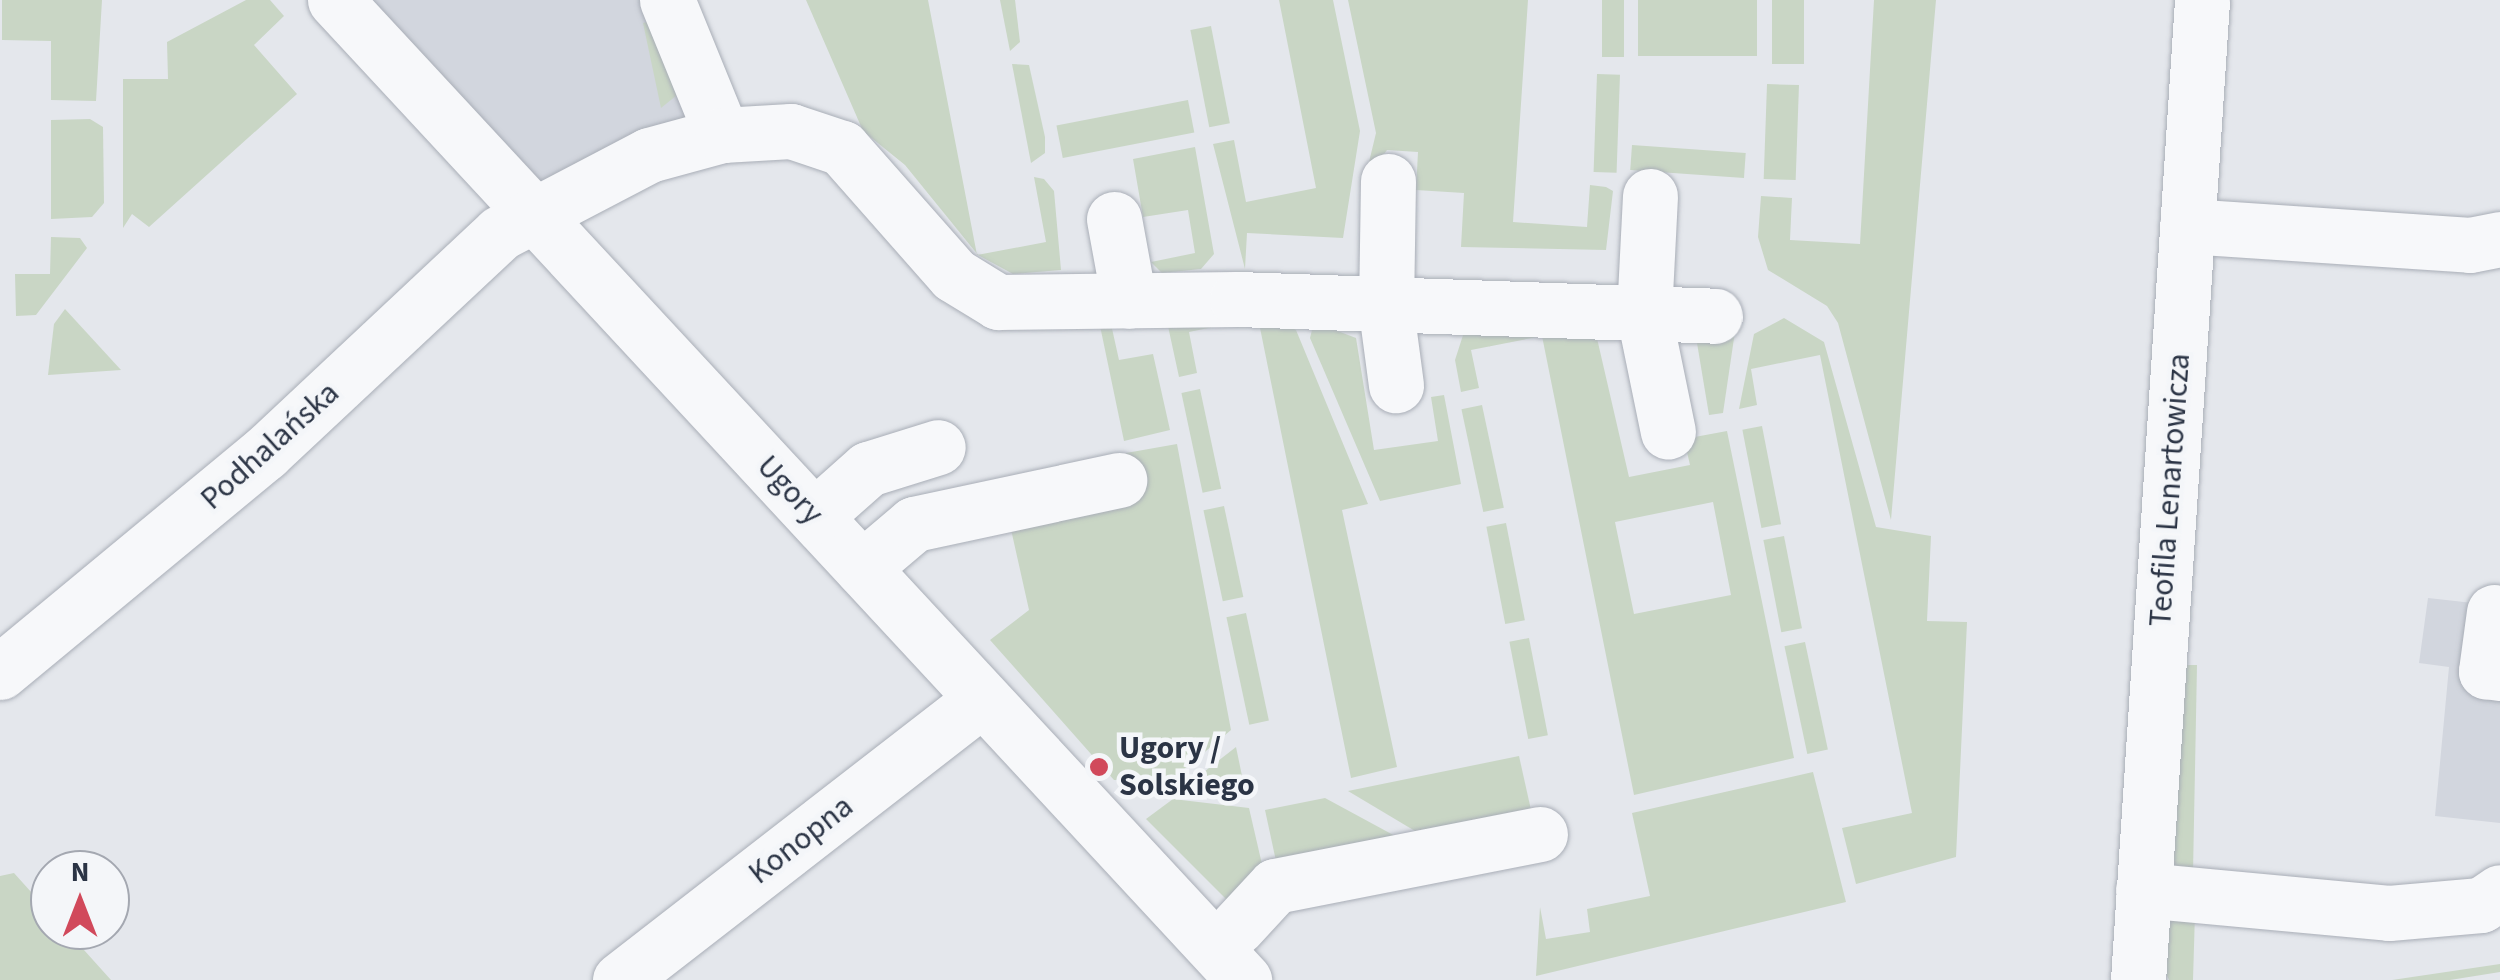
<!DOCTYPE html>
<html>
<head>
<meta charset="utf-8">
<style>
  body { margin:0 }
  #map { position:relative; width:2500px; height:980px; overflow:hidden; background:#e4e7ec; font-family:"Source Sans 3",sans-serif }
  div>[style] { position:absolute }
  .built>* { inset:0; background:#d2d6de }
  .green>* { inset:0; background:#c9d6c5; transform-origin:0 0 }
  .roads { filter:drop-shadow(0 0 2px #a9aeb7) drop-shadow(0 0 2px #a9aeb7) }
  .minor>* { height:55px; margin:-27.5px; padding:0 27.5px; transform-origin:27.5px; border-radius:27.5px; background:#f7f8fa }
  .dots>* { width:28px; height:28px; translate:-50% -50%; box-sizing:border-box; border:5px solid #f4f6f9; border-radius:50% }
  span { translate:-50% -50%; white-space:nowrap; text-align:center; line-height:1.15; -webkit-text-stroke:9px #f4f6f9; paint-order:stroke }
  .street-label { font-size:32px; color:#2b3445 }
  .poi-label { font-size:32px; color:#2b3445; font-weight:700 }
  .left { translate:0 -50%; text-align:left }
  .north { position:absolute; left:30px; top:850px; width:100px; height:100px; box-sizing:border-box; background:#f4f6f9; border:2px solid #a4a8b1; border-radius:50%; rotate:0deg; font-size:28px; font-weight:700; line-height:40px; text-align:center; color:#2b3445 }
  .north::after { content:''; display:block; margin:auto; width:35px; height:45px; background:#d1495b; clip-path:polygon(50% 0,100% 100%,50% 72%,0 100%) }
</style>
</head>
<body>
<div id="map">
  <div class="built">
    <div style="clip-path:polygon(367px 0,667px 0,722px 135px,551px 202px)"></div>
    <div style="clip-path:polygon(2428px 598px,2500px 606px,2500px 823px,2435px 816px,2449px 667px,2419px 663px)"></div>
  </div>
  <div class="green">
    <div style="clip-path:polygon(2px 0,102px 0,96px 101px,51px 100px,51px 41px,2px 40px)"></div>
    <div style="clip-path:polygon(246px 0,270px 0,284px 16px,254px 45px,297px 94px,149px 227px,132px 214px,123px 228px,123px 79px,168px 79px,167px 42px)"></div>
    <div style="clip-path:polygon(806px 0,928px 0,977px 255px,1046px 242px,1034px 177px,1044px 179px,1054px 191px,1061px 270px,1013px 274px,978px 255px,905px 165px,863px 131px)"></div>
    <div style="clip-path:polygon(1000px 0,1015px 0,1020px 42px,1010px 51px)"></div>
    <div style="clip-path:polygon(1279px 0,1333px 0,1360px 131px,1343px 238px,1247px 233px,1245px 269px,1213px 144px,1234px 140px,1246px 202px,1316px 188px)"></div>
    <div style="clip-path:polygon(1348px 0,1528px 0,1513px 222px,1587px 227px,1590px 185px,1606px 187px,1613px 191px,1606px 250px,1461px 247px,1464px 193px,1416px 190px,1418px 152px,1387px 150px,1364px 183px,1376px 133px)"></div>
    <div style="left:1602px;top:0;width:22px;height:57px"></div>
    <div style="left:1638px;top:0;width:119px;height:56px"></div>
    <div style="left:1772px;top:0;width:32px;height:64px"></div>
    <div style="clip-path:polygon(1874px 0,1936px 0,1891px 520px,1838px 323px,1827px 306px,1768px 270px,1758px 237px,1761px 196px,1792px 198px,1790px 240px,1860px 244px)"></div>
    <div style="clip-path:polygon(650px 21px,677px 95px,661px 108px,643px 23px)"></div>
    <div style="left:1211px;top:26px;width:99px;height:21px;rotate:79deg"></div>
    <div style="clip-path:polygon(1012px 64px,1029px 65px,1045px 137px,1045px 153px,1031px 163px)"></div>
    <div style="left:1597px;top:74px;width:23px;height:98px;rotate:2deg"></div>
    <div style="left:1767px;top:84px;width:32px;height:95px;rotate:2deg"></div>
    <div style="left:1188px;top:100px;width:33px;height:134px;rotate:79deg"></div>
    <div style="clip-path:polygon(90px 119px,103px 127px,104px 203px,92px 217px,51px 219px,51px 120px)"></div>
    <div style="left:1632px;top:145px;width:114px;height:25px;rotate:4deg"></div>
    <div style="clip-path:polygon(1195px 147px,1214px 254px,1201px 269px,1162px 273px,1151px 262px,1195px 253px,1188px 210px,1143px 217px,1133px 159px)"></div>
    <div style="clip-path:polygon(51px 237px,80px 238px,87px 248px,36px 315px,16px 316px,15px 274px,50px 274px)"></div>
    <div style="clip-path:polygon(65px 309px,121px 370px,48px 375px,54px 324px)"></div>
    <div style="clip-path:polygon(1272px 316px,1296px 330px,1368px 504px,1342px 510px,1397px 767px,1351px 778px,1258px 318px,1189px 332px,1197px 373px,1179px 377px,1166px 317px)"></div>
    <div style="clip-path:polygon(1737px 318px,1723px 413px,1709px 415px,1697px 343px)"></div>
    <div style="clip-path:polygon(1784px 318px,1824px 342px,1876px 527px,1931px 536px,1927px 621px,1967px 622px,1956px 857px,1856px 884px,1842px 828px,1912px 813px,1820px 355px,1751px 369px,1757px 405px,1739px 409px,1754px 334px)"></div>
    <div style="clip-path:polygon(1099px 321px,1111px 324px,1119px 360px,1153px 354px,1170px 430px,1124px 441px)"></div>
    <div style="clip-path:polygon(1314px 322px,1356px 338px,1374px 450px,1438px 441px,1431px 397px,1444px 395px,1461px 484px,1380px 501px,1310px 338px)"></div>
    <div style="clip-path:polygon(evenodd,1465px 329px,1596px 334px,1629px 477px,1690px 465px,1684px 439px,1727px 431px,1794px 758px,1634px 795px,1542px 336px,1471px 350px,1479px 388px,1461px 392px,1455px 360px,1465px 329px,1713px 502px,1731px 595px,1634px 614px,1615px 522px,1713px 502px)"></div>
    <div style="left:1200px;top:389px;width:102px;height:19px;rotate:78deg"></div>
    <div style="left:1482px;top:405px;width:105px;height:21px;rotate:78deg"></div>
    <div style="left:1762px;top:426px;width:100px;height:20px;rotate:79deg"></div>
    <div style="clip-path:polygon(1177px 444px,1231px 730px,1169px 782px,1114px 780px,990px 640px,1029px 610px,1008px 516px,1134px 489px,1126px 453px)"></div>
    <div style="left:1224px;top:506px;width:93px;height:21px;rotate:78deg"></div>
    <div style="left:1506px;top:523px;width:99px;height:20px;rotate:79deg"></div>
    <div style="left:1784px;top:536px;width:94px;height:21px;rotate:79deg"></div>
    <div style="left:1246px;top:613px;width:110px;height:20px;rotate:78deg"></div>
    <div style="left:1529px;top:638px;width:99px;height:20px;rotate:79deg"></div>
    <div style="left:1805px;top:642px;width:110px;height:21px;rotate:78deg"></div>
    <div style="clip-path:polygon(2183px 665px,2197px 665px,2193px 873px,2165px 875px)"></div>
    <div style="clip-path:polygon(1236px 747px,1246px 795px,1182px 789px)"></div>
    <div style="clip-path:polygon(1519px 756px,1531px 810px,1415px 831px,1348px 791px)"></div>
    <div style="clip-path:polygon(1813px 772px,1846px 902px,1536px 976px,1540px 907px,1546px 939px,1590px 932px,1587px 909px,1650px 896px,1632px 813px)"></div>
    <div style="clip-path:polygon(1325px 798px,1397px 837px,1276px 861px,1265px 810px)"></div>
    <div style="clip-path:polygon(1173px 799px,1249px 808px,1264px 873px,1229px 902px,1146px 819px)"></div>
    <div style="clip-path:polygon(14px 873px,50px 913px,50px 930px,66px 930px,111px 980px,0 980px,0 876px)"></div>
    <div style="clip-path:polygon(2166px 912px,2195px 913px,2193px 980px,2169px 980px,2163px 967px)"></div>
    <div style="clip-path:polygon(2500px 964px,2500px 972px,2450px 980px,2392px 980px)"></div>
  </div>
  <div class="roads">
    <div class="minor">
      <div style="left:335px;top:0;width:1337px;rotate:47.15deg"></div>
      <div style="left:667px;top:0;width:146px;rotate:67.8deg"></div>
      <div style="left:1388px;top:181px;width:129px;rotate:90.9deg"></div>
      <div style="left:1386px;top:310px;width:76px;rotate:82.4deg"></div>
      <div style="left:1650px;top:196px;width:119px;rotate:92.9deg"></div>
      <div style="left:1644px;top:315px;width:119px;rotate:78.4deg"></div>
      <div style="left:1114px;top:219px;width:83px;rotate:79.6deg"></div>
      <div style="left:2187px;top:226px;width:284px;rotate:3.8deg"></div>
      <div style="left:2470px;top:245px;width:31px;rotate:-11deg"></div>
      <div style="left:815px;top:516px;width:71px;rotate:-41.6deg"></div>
      <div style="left:868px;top:469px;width:73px;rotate:-17.4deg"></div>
      <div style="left:862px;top:568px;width:68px;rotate:-40.2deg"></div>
      <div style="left:914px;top:524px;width:210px;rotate:-12.1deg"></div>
      <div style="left:2494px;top:612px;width:60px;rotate:97.7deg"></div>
      <div style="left:2486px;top:671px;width:14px;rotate:8deg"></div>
      <div style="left:0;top:672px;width:344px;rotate:-39.6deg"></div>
      <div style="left:265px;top:453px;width:322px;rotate:-43.1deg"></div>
      <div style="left:500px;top:233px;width:168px;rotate:-27.6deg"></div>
      <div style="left:649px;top:155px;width:76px;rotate:-15.3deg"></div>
      <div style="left:722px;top:135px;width:69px;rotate:-3.3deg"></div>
      <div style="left:791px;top:131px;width:54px;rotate:18.4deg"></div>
      <div style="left:842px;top:148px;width:169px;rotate:48.6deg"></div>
      <div style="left:954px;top:275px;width:52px;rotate:31.5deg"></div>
      <div style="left:998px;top:302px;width:239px;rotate:-0.7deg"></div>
      <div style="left:1237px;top:299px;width:478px;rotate:2deg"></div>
      <div style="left:2143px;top:890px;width:247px;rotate:5.3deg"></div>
      <div style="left:2389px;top:913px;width:92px;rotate:-5deg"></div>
      <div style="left:2481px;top:905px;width:23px;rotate:-34deg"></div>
      <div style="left:1237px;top:927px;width:56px;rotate:-47.2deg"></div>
      <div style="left:1275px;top:886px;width:270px;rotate:-11.1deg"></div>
      <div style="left:620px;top:980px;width:457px;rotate:-37.8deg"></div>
      <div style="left:2138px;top:980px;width:982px;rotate:-86.26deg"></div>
    </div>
  </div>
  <div class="dots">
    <div style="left:1099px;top:767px;background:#d1495b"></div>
  </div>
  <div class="street-label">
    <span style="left:270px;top:446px;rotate:-42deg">Podhalańska</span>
    <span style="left:790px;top:490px;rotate:47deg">Ugory</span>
    <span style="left:2170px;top:490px;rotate:-86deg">Teofila Lenartowicza</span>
    <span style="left:801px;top:840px;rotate:-38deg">Konopna</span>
  </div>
  <div class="poi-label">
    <span class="left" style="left:1119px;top:767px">Ugory /<br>Solskiego</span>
  </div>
  <div class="north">N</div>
</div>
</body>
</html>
